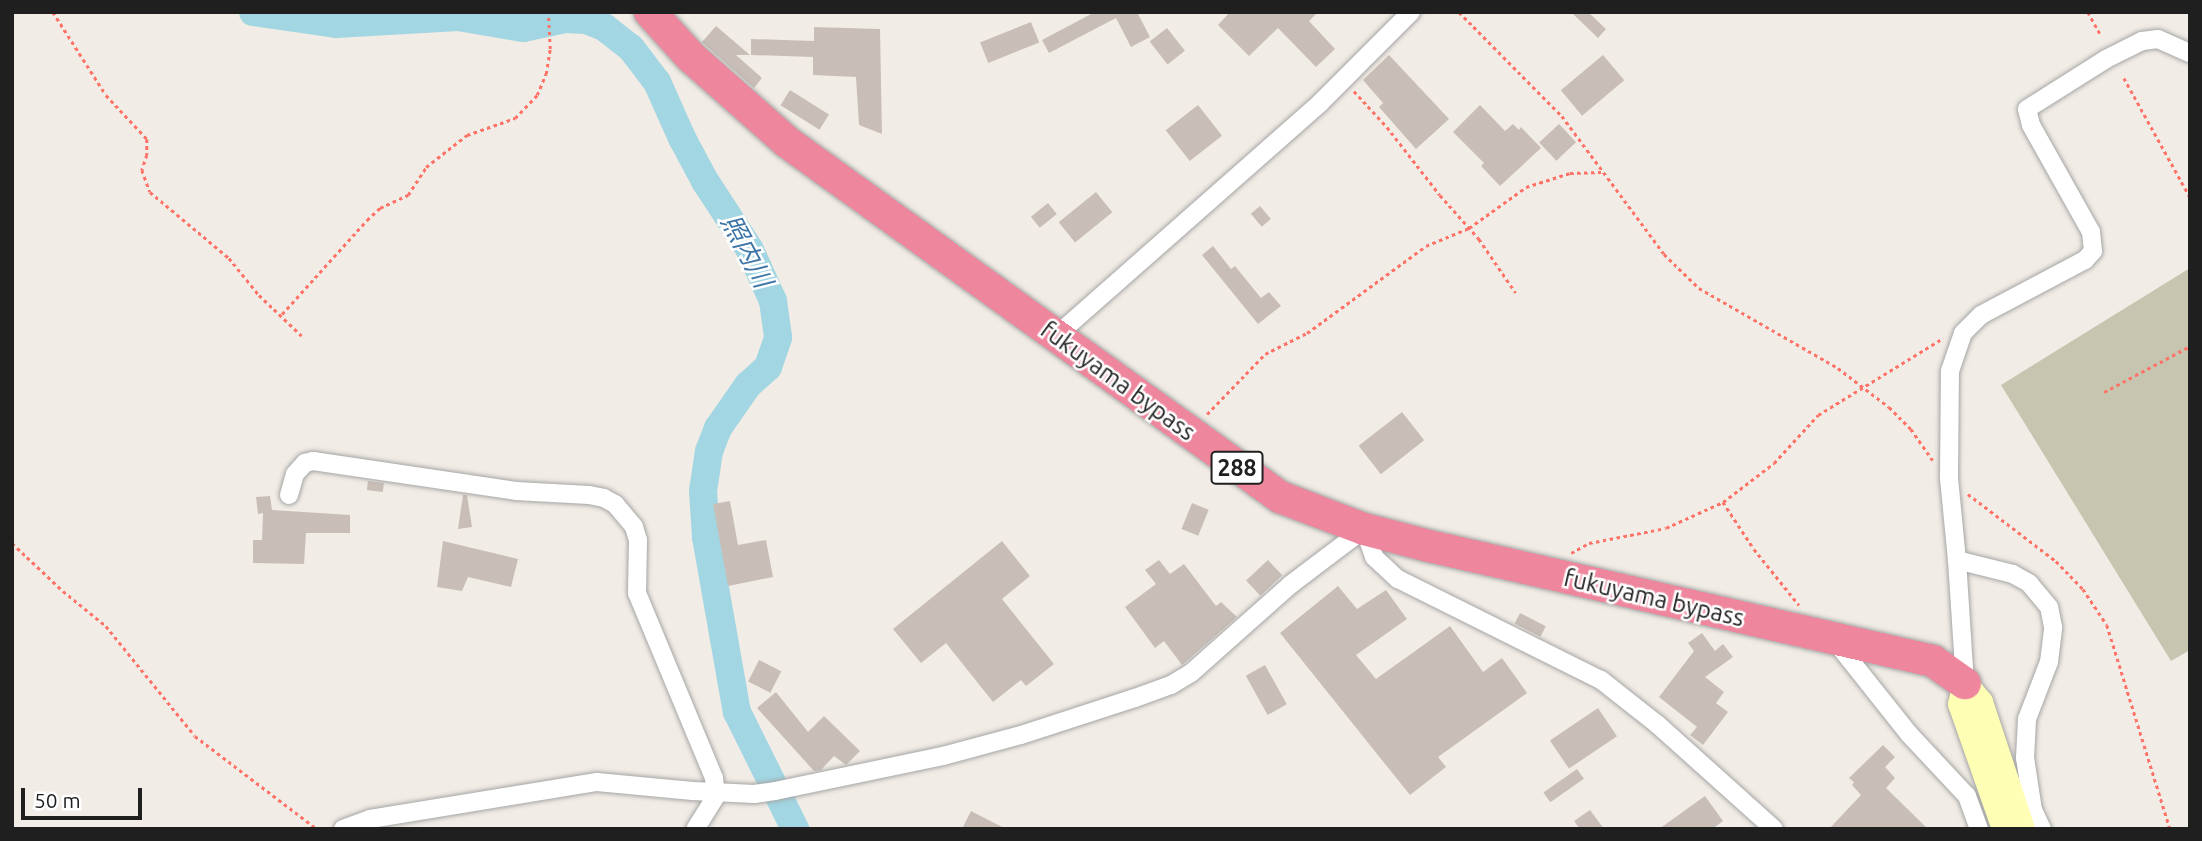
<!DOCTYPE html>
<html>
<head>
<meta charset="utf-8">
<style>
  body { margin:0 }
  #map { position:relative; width:2202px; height:841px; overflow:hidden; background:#f1ece5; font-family:Ubuntu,"Noto Sans JP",sans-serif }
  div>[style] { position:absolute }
  .construction>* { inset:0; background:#c6c5af }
  .river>* { height:28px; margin:-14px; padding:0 14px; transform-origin:14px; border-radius:14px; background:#a1d6e2 }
  .building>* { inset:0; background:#c9beb7; transform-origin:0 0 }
  .path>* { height:2.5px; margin-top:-1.25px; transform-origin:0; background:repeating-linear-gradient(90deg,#ff7267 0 3.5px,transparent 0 7px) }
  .roads { filter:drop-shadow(0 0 2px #a6a6a6) drop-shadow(0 0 2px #a6a6a6) }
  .street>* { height:18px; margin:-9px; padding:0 9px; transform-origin:9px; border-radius:9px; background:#fff }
  .secondary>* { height:24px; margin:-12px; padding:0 12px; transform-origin:12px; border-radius:12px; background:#feffb5 }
  .highway>* { height:32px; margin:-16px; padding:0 16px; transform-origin:16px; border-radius:16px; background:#ee869d }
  span { translate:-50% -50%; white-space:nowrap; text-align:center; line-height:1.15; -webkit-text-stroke:5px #fff; paint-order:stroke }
  .shield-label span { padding:2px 5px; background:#fff; border:2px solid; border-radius:5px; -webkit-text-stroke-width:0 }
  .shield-label { font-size:23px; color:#1f1f1f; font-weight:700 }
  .street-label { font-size:24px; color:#1f1f1f }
  .water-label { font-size:26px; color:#3e76a7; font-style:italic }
  .frame { position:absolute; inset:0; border:14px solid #1f1f1f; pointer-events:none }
  .scale { position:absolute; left:21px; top:788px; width:121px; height:32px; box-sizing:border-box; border:4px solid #1f1f1f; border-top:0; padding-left:9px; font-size:21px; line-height:24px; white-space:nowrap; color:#1f1f1f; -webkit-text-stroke:5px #fff; paint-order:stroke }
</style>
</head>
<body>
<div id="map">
  <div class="construction">
    <div style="clip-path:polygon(2190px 268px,2190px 650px,2171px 661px,2001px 385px)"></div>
  </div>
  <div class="river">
    <div style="left:253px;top:12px;width:84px;rotate:8.2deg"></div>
    <div style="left:336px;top:24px;width:122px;rotate:-3.3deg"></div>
    <div style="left:458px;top:17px;width:66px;rotate:9.6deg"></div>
    <div style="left:523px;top:28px;width:43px;rotate:-12.1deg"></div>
    <div style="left:565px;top:19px;width:21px;rotate:3deg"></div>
    <div style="left:586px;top:20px;width:19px;rotate:21deg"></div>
    <div style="left:604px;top:27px;width:34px;rotate:38deg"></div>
    <div style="left:631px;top:48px;width:43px;rotate:52.6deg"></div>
    <div style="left:657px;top:82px;width:61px;rotate:65.9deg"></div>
    <div style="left:682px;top:138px;width:49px;rotate:61.9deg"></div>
    <div style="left:705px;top:181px;width:82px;rotate:56.9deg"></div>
    <div style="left:750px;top:250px;width:56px;rotate:65.7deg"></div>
    <div style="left:773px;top:301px;width:37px;rotate:82deg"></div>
    <div style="left:778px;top:338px;width:31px;rotate:109deg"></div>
    <div style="left:768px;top:367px;width:27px;rotate:138deg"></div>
    <div style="left:748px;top:385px;width:52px;rotate:124.9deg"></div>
    <div style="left:718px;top:428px;width:25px;rotate:111deg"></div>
    <div style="left:709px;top:451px;width:40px;rotate:98.5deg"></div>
    <div style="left:703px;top:491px;width:46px;rotate:86.3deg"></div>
    <div style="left:706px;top:537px;width:178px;rotate:80deg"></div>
    <div style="left:737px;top:712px;width:131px;rotate:63.6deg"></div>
  </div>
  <div class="building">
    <div style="clip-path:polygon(1095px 12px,1137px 12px,1150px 37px,1131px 47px,1116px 18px,1049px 53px,1042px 40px)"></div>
    <div style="clip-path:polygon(1230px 12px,1318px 12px,1309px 21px,1335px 49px,1316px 67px,1278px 28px,1249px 56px,1218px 25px)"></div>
    <div style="clip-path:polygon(1571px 12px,1588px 12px,1606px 29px,1598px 38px)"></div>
    <div style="left:1031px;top:22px;width:22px;height:55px;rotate:68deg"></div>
    <div style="clip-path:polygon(716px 26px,750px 55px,736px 55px,762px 78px,754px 88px,702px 42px)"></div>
    <div style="clip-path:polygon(814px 27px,880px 29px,882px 134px,859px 125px,856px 77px,813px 75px,813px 57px,751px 55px,751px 39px,814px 41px)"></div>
    <div style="left:1167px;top:28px;width:29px;height:22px;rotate:52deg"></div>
    <div style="clip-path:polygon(1389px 55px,1449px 119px,1416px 149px,1379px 107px,1383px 103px,1363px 80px)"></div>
    <div style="left:1603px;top:55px;width:33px;height:55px;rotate:50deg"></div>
    <div style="left:790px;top:90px;width:46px;height:18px;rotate:32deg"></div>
    <div style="left:1198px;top:105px;width:39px;height:41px;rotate:52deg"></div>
    <div style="clip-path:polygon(1480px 105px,1505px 131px,1513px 124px,1519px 130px,1521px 127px,1541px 148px,1500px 186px,1481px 166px,1484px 163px,1453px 132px)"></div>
    <div style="left:1559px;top:124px;width:25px;height:27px;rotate:47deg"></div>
    <div style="left:1096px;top:192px;width:26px;height:48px;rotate:51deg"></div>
    <div style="left:1048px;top:203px;width:14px;height:22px;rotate:51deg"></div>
    <div style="left:1260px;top:206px;width:17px;height:12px;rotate:50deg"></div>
    <div style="clip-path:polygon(1213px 246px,1231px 269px,1235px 266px,1261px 298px,1269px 292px,1281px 306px,1258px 324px,1202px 255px)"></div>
    <div style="left:1402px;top:412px;width:36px;height:55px;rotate:52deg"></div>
    <div style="left:368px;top:481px;width:16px;height:9px;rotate:7deg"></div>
    <div style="clip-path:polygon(463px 495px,467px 495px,472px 527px,458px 529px)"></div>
    <div style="clip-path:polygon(270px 496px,272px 510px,350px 515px,350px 533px,306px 533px,304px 564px,253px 563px,253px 540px,262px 540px,263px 513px,258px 514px,256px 497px)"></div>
    <div style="clip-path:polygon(730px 501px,738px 545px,766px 540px,773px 577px,728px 586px,713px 504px)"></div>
    <div style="left:1192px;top:503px;width:18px;height:28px;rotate:22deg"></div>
    <div style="clip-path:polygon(443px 541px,518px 559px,511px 587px,468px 577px,462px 591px,437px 587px)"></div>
    <div style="clip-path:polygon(1002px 541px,1030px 576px,1002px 599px,1054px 664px,1026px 686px,1021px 680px,993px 702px,946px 643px,921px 663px,893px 629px)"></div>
    <div style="clip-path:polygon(1159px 560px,1170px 574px,1184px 564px,1216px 606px,1221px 602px,1237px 617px,1182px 665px,1164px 641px,1155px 648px,1125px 607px,1156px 584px,1145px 570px)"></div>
    <div style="left:1268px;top:560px;width:21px;height:30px;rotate:47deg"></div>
    <div style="clip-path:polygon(1338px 586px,1357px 609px,1386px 590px,1407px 619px,1356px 655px,1376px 679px,1450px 626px,1483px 672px,1502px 658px,1527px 693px,1438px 757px,1446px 767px,1410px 795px,1280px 633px)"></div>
    <div style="left:1520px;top:613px;width:29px;height:12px;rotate:27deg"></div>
    <div style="clip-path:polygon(1702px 633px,1715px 651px,1723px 644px,1733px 657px,1705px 677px,1724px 692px,1716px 703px,1728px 712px,1703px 745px,1690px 735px,1697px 727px,1659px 697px,1694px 651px,1688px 643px)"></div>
    <div style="left:759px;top:660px;width:25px;height:24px;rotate:27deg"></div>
    <div style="left:1265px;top:665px;width:45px;height:22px;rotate:61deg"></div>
    <div style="clip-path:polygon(776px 692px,808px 732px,824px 716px,860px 751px,846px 765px,834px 756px,821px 770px,814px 771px,757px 708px)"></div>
    <div style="left:1598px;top:708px;width:34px;height:58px;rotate:56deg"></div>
    <div style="clip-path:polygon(1883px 745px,1895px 757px,1885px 767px,1895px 778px,1886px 788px,1928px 829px,1829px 829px,1861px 795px,1852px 785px,1854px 782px,1849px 778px)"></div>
    <div style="left:1577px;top:769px;width:12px;height:41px;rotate:55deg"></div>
    <div style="clip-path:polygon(1705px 796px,1723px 821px,1712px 829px,1659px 829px)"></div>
    <div style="clip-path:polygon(1590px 810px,1604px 829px,1580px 829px,1574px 821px)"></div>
    <div style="clip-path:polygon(971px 811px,1006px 829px,962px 829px)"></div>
  </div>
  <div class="path">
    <div style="left:53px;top:12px;width:98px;rotate:57.4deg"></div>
    <div style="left:106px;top:95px;width:60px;rotate:47deg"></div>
    <div style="left:147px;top:139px;width:16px;rotate:90deg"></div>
    <div style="left:147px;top:155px;width:16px;rotate:108deg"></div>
    <div style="left:142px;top:170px;width:23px;rotate:70deg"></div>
    <div style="left:150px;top:192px;width:103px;rotate:39.9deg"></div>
    <div style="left:229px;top:258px;width:48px;rotate:51deg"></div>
    <div style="left:259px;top:295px;width:59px;rotate:43.6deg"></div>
    <div style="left:1459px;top:12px;width:146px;rotate:45.3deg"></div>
    <div style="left:1562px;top:116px;width:172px;rotate:53.5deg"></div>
    <div style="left:1664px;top:254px;width:49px;rotate:44.2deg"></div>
    <div style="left:1699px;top:288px;width:160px;rotate:29.9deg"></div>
    <div style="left:1838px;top:368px;width:64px;rotate:37.4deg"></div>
    <div style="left:1889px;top:407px;width:31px;rotate:45deg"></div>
    <div style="left:1911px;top:429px;width:38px;rotate:55deg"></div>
    <div style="left:2088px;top:12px;width:26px;rotate:61deg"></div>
    <div style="left:2124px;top:78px;width:136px;rotate:61deg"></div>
    <div style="left:1354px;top:91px;width:49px;rotate:47.5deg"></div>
    <div style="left:1387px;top:127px;width:86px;rotate:52.1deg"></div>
    <div style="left:1440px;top:195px;width:59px;rotate:48.4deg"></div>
    <div style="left:1479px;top:239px;width:65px;rotate:55.6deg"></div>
    <div style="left:282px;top:314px;width:127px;rotate:-47.9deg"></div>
    <div style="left:367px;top:220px;width:18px;rotate:-43deg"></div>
    <div style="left:380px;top:208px;width:31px;rotate:-25deg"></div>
    <div style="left:408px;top:195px;width:33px;rotate:-57deg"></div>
    <div style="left:426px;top:167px;width:52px;rotate:-38deg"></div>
    <div style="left:467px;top:135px;width:51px;rotate:-19.5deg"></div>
    <div style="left:515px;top:118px;width:32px;rotate:-46deg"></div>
    <div style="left:537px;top:95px;width:23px;rotate:-67deg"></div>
    <div style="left:546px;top:74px;width:25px;rotate:-81deg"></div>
    <div style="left:550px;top:49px;width:37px;rotate:-93deg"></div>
    <div style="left:2104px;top:392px;width:98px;rotate:-28.1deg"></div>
    <div style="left:1207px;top:414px;width:83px;rotate:-46deg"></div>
    <div style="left:1265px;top:354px;width:47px;rotate:-26.6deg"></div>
    <div style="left:1307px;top:333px;width:147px;rotate:-36.2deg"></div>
    <div style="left:1426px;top:246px;width:47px;rotate:-22.7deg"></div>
    <div style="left:1469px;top:228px;width:70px;rotate:-35.7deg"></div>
    <div style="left:1526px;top:187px;width:46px;rotate:-17.7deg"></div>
    <div style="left:1570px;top:173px;width:31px;rotate:-2deg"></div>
    <div style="left:1968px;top:494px;width:111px;rotate:37.3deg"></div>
    <div style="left:2056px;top:561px;width:39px;rotate:46deg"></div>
    <div style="left:2083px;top:589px;width:43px;rotate:56.3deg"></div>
    <div style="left:2107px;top:625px;width:214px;rotate:72.8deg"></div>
    <div style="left:1723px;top:502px;width:56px;rotate:56.6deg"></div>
    <div style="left:1754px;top:549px;width:72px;rotate:51.2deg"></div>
    <div style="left:12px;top:543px;width:70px;rotate:43.3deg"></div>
    <div style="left:63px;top:591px;width:55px;rotate:39.1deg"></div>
    <div style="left:106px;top:626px;width:141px;rotate:51deg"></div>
    <div style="left:195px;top:736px;width:153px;rotate:37.3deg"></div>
    <div style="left:1571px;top:553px;width:21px;rotate:-29deg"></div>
    <div style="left:1589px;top:543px;width:78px;rotate:-11deg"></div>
    <div style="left:1666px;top:528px;width:63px;rotate:-24.5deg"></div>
    <div style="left:1723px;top:502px;width:64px;rotate:-37.4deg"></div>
    <div style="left:1774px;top:463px;width:65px;rotate:-47.5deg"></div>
    <div style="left:1818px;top:415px;width:147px;rotate:-31.6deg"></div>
  </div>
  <div class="roads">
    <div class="street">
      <div style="left:1057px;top:335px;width:351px;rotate:-41.4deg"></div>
      <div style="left:1320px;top:103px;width:129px;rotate:-45deg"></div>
      <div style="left:289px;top:495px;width:22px;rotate:-74deg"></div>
      <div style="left:295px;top:474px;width:15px;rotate:-48deg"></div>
      <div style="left:305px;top:463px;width:8px;rotate:-14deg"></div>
      <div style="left:313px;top:461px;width:205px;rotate:8.4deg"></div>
      <div style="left:516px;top:491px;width:73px;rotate:3.1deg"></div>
      <div style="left:589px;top:495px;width:15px;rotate:11deg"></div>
      <div style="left:604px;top:498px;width:13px;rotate:29deg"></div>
      <div style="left:615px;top:504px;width:30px;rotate:50deg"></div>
      <div style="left:634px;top:527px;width:14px;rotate:73deg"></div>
      <div style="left:638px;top:540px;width:53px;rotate:91.1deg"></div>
      <div style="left:637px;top:593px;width:200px;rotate:67.4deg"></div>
      <div style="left:714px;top:778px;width:18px;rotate:84deg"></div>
      <div style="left:716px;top:796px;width:39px;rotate:122deg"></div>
      <div style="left:1957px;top:560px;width:123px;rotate:86.3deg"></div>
      <div style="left:1835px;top:641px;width:119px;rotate:51.5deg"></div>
      <div style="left:1909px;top:734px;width:85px;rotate:46.9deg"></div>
      <div style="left:1967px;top:796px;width:35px;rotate:70deg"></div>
      <div style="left:343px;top:829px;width:29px;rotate:-20deg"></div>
      <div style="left:370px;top:819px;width:230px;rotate:-9.3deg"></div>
      <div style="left:597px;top:782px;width:96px;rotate:5.4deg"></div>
      <div style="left:693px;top:791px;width:61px;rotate:2.8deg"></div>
      <div style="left:754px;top:794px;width:21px;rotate:-8deg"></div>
      <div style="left:775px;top:791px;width:172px;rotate:-11.8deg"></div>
      <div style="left:943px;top:756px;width:81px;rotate:-15.1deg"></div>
      <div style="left:1021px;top:735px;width:120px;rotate:-18deg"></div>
      <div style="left:1135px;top:698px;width:38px;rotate:-20deg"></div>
      <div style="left:1171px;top:685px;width:23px;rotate:-31deg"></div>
      <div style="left:1191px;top:673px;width:132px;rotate:-41.6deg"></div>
      <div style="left:1290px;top:585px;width:93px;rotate:-37.1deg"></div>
      <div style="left:1364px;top:529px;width:30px;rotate:70deg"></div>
      <div style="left:1374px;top:557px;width:33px;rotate:43deg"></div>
      <div style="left:1398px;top:579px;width:227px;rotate:26.5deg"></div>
      <div style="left:1601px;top:680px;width:71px;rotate:38.2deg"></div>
      <div style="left:1657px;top:724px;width:157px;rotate:41.9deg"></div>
      <div style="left:2042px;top:829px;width:21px;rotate:-115deg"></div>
      <div style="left:2033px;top:810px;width:53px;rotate:-98.7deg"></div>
      <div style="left:2025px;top:758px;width:39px;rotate:-87deg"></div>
      <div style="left:2027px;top:719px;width:61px;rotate:-68.9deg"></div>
      <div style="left:2049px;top:662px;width:35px;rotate:-83deg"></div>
      <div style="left:2053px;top:627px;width:20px;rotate:-101deg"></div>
      <div style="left:2049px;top:607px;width:31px;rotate:-130deg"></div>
      <div style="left:2029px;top:583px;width:18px;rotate:-151deg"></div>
      <div style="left:2013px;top:574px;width:58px;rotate:-166deg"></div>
      <div style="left:1957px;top:560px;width:81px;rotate:-95.6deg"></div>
      <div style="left:1949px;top:479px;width:108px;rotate:-89.5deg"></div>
      <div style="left:1950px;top:371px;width:40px;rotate:-71.1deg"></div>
      <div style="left:1963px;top:333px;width:25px;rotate:-45deg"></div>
      <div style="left:1981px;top:315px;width:118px;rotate:-27.9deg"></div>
      <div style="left:2085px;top:260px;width:12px;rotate:-48deg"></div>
      <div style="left:2093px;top:251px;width:19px;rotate:-96deg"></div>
      <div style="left:2091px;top:232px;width:123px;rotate:-119.3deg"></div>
      <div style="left:2031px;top:125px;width:16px;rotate:-104deg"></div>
      <div style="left:2027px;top:109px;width:93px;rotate:-32.3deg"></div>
      <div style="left:2106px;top:59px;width:40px;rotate:-26.6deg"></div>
      <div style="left:2142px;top:41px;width:16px;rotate:-7deg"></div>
      <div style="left:2158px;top:39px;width:35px;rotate:24deg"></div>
    </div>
    <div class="secondary">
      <div style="left:1965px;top:683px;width:25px;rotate:50deg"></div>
      <div style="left:1981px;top:702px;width:134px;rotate:71.7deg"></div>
      <div style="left:1965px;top:683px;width:22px;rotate:103deg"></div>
      <div style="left:1960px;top:704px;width:133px;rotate:70.6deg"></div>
    </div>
    <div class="highway">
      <div style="left:650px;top:12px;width:61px;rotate:47.7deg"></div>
      <div style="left:691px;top:57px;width:128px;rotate:41.5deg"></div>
      <div style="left:787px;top:142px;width:608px;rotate:35.76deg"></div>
      <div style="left:1280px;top:497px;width:90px;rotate:20.9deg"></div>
      <div style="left:1364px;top:529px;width:67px;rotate:14.7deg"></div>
      <div style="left:1429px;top:546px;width:517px;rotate:12.85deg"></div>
      <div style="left:1933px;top:661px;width:39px;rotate:35deg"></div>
    </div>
  </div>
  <div class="shield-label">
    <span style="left:1237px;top:468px">288</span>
  </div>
  <div class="street-label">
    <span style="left:1118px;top:381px;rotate:36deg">fukuyama bypass</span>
    <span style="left:1654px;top:598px;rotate:13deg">fukuyama bypass</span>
  </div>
  <div class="water-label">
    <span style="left:747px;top:251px;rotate:62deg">照内川</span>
  </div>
  <div class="frame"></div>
  <div class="scale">50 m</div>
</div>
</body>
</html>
